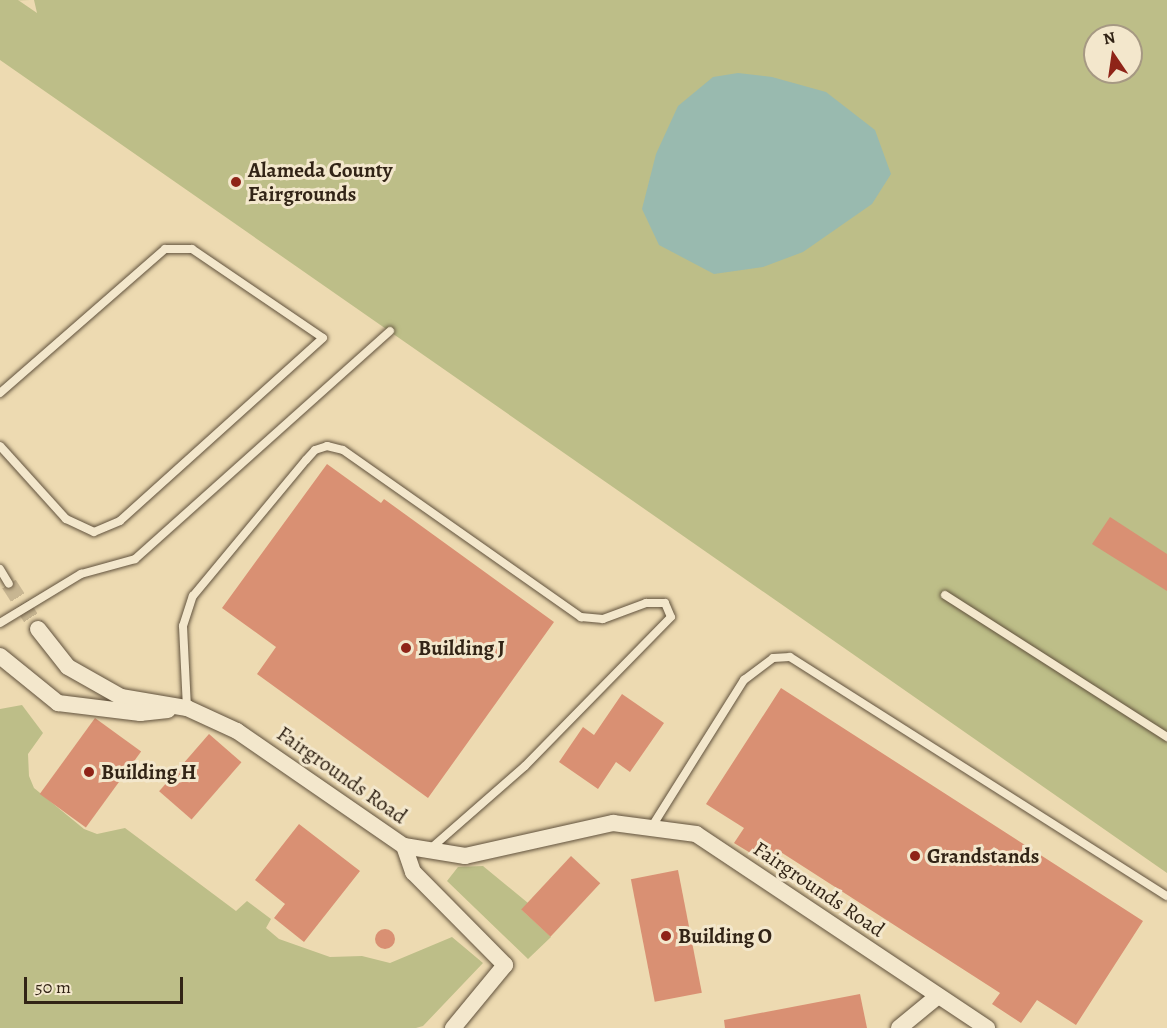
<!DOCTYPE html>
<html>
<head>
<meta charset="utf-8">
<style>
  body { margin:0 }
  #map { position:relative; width:1167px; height:1028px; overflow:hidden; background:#eddab1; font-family:Alegreya,serif }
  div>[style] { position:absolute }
  .green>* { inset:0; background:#bdbe88 }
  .water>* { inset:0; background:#99baaf }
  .building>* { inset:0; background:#d99073; transform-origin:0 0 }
  .round { border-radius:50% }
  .street-tunnel>* { height:16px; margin-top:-8px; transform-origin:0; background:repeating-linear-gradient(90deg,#c8b692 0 16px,transparent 0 24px) }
  .roads { filter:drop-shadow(0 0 2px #61523d) drop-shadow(0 0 2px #61523d) }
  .lane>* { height:8px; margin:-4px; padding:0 4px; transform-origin:4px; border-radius:4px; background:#f3e7cc }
  .street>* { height:16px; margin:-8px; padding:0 8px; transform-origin:8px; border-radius:8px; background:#f3e7cc }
  .dots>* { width:16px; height:16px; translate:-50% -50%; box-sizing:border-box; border:3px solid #f3e7cc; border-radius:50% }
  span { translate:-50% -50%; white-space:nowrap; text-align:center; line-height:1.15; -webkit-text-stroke:6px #f3e7cc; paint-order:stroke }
  .poi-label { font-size:21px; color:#322416; font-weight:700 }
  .left { translate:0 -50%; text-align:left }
  .street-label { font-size:21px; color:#322416 }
  .north { position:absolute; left:1083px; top:24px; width:60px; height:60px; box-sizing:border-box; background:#f3e7cc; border:2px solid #a69983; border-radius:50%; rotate:347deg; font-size:16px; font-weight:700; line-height:24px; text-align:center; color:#322416 }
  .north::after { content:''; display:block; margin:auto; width:21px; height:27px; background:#8f2418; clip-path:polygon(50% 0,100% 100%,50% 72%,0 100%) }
  .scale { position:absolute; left:24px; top:977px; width:159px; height:27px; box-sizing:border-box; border:3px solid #322416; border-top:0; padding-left:8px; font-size:18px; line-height:21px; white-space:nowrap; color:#322416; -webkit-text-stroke:4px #f3e7cc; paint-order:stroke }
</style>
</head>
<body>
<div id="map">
  <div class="green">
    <div style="clip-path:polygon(evenodd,0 0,18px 0,37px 13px,34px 0,1167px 0,1167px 873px,0 60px,0 0,1095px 36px,1131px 36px,1131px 72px,1095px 72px,1095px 36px)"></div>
    <div style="clip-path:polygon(22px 705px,43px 733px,28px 754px,29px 776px,34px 788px,84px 829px,97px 834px,125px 828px,236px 911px,247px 901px,271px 919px,266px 928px,279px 939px,330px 957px,362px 956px,390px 963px,452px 937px,483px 963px,423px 1026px,416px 1028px,0 1028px,0 709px)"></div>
    <div style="clip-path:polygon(483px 866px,528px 903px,522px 910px,551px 937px,528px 959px,447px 881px,458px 867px)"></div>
  </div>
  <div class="water">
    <div style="clip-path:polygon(738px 73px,772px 77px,826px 92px,875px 130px,891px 174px,872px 204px,803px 252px,763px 267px,714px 274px,659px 245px,642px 209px,656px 154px,678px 106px,713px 77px)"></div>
  </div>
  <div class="building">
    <div style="clip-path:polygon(327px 464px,381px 503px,384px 499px,554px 622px,428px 798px,257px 674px,276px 647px,222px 608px)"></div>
    <div style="clip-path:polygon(1110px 517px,1167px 554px,1167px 591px,1092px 544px)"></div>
    <div style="clip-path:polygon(781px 688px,1143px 921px,1076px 1025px,1037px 1000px,1021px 1023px,992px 1004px,1000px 993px,776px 849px,767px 863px,734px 843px,744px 828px,706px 804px)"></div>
    <div style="clip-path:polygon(622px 694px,664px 723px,630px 772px,616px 762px,598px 789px,559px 762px,583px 727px,594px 735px)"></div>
    <div style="left:95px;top:718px;width:57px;height:94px;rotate:36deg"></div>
    <div style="left:209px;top:734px;width:43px;height:76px;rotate:41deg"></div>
    <div style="clip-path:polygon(299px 824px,360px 871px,304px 942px,274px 918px,285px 904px,255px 880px)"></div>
    <div style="left:571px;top:856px;width:40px;height:73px;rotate:43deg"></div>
    <div style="left:678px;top:870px;width:125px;height:48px;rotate:79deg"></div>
    <div class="round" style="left:375px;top:929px;width:20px;height:20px"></div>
    <div style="clip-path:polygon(860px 994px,867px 1028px,725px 1028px,724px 1020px)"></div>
  </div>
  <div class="street-tunnel">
    <div style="left:9px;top:584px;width:54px;rotate:57.2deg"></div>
  </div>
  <div class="roads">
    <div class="lane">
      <div style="left:0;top:393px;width:219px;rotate:-41.1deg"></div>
      <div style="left:165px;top:249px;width:27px"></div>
      <div style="left:192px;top:249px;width:158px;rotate:34.2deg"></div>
      <div style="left:323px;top:338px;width:273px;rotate:138deg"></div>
      <div style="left:120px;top:521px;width:28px;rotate:157deg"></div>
      <div style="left:94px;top:532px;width:31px;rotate:-155deg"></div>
      <div style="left:66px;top:519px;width:98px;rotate:-132.1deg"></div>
      <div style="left:0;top:569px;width:17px;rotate:59deg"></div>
      <div style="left:945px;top:595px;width:264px;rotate:32.6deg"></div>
      <div style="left:0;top:623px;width:95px;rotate:-31.2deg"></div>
      <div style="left:81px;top:574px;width:56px;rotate:-15.5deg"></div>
      <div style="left:135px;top:559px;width:342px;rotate:-41.8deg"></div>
      <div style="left:187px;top:708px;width:82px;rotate:-92.8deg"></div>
      <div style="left:183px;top:626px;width:32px;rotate:-72deg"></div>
      <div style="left:193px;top:596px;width:177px;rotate:-50.3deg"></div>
      <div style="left:306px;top:460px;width:13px;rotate:-48deg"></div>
      <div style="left:315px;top:450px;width:13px;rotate:-18deg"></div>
      <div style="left:327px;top:446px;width:16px;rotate:14deg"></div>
      <div style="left:343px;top:450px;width:291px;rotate:35.1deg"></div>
      <div style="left:581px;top:617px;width:22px;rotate:5deg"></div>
      <div style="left:603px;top:619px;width:46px;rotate:-20.4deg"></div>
      <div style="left:646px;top:603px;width:19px"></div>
      <div style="left:665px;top:603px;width:15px;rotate:67deg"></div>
      <div style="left:671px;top:617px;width:209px;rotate:134.4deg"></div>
      <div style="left:525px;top:766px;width:128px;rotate:138.8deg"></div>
      <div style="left:651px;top:828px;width:175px;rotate:-57.9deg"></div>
      <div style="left:744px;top:680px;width:36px;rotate:-37deg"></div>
      <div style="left:773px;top:658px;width:17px;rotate:-3deg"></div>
      <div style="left:790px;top:657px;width:446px;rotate:32.4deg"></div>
    </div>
    <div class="street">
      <div style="left:38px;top:629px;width:48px;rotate:51.7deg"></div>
      <div style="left:68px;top:667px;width:61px;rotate:29.5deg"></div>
      <div style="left:121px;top:697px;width:67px;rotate:9.5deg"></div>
      <div style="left:187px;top:708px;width:55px;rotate:24.7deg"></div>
      <div style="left:237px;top:731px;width:203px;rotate:34.6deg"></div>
      <div style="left:404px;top:846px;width:62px;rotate:9.3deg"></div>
      <div style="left:465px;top:856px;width:152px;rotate:-12.6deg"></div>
      <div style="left:613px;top:823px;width:84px;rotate:7.5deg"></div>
      <div style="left:696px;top:834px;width:350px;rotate:33.7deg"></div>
      <div style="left:0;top:656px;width:75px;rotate:39deg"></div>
      <div style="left:58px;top:703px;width:83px;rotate:7deg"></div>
      <div style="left:140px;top:713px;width:28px;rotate:-6deg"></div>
      <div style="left:404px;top:846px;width:28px;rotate:71deg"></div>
      <div style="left:413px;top:872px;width:131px;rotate:45.3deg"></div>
      <div style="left:505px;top:965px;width:82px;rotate:129.5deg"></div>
      <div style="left:899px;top:1028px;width:50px;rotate:-39.4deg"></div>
    </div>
  </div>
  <div class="dots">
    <div style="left:236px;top:182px;background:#8f2418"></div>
    <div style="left:406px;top:648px;background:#8f2418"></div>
    <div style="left:89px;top:772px;background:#8f2418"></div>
    <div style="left:915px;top:856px;background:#8f2418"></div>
    <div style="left:666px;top:936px;background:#8f2418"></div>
  </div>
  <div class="poi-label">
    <span class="left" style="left:248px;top:182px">Alameda County<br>Fairgrounds</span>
    <span class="left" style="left:418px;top:648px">Building J</span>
    <span class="left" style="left:101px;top:772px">Building H</span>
    <span class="left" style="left:927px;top:856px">Grandstands</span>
    <span class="left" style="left:678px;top:936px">Building O</span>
  </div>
  <div class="street-label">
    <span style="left:342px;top:775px;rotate:35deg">Fairgrounds Road</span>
    <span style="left:819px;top:889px;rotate:34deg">Fairgrounds Road</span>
  </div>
  <div class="north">N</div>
  <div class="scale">50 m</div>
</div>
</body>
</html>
